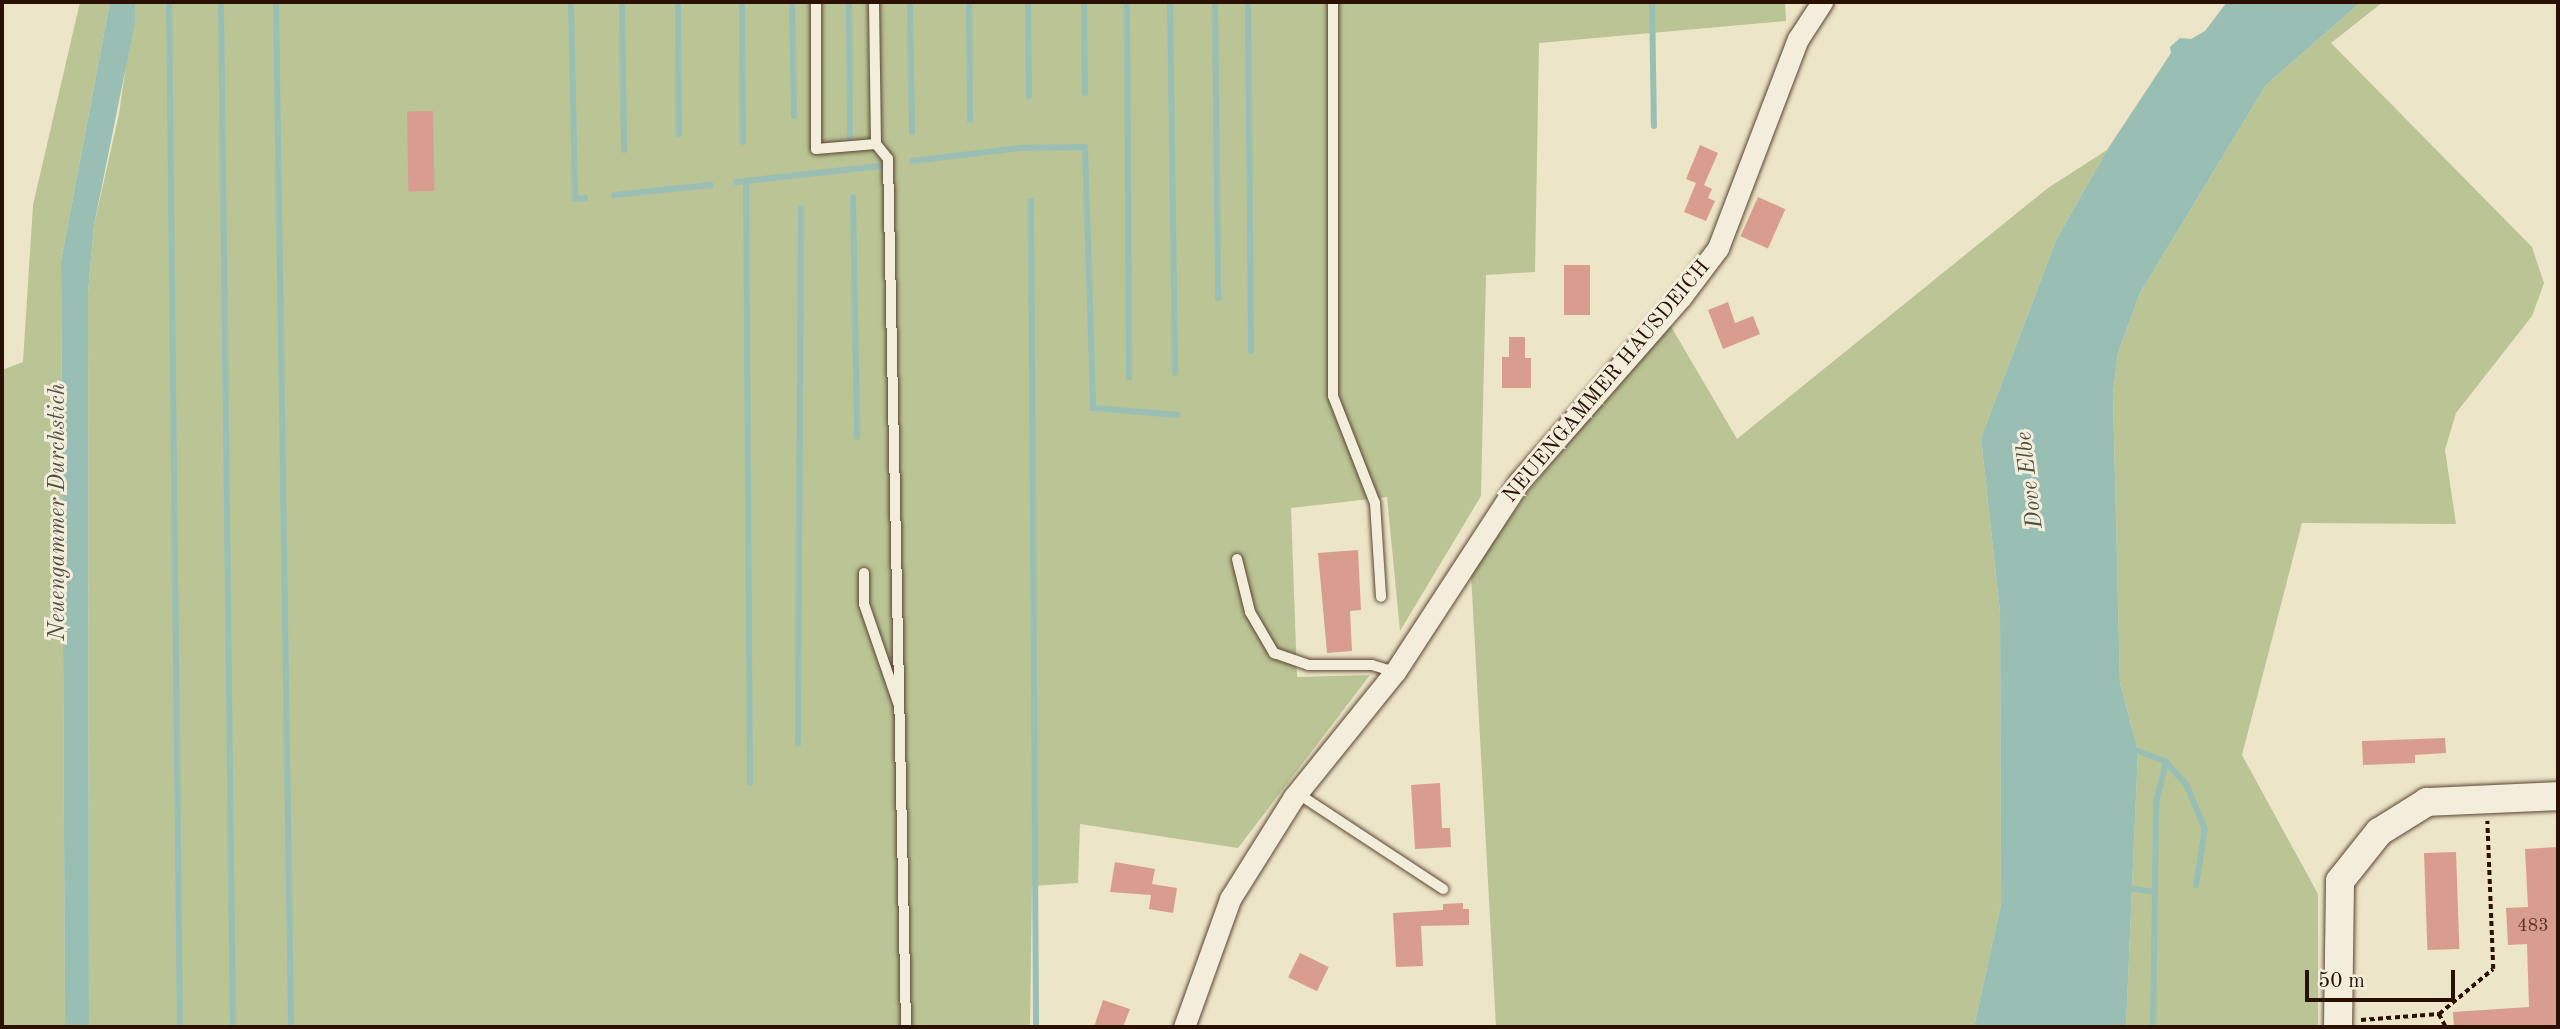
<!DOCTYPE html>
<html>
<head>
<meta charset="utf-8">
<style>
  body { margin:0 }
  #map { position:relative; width:2560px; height:1029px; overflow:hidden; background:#ede5c8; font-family:"Old Standard TT",serif }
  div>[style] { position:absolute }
  .green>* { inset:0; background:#bac494 }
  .water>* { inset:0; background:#99bfb5 }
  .stream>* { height:6px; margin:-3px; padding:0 3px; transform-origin:3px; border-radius:3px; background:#99bfb5 }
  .building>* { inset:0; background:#d99d8f; transform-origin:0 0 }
  .path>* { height:3.5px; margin-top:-1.75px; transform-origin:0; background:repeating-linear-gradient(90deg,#2b1002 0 5px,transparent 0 8.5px) }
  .roads { filter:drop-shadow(0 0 2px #5c4534) drop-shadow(0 0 2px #5c4534) }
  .lane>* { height:10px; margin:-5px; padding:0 5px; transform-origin:5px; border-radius:5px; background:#f3eedb }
  .street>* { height:21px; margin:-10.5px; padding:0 10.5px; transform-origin:10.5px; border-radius:10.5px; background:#f3eedb }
  .secondary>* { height:28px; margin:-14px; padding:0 14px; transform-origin:14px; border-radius:14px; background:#f3eedb }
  span { translate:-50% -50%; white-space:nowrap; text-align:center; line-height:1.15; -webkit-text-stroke:6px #f3eedb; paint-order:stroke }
  .number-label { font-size:18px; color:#563325 }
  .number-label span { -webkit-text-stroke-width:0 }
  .street-label { font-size:21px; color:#2b1002 }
  .water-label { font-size:23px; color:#524d41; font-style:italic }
  .frame { position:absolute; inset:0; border:4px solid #2b1002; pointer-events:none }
  .scale { position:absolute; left:2305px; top:970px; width:150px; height:32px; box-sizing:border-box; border:4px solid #2b1002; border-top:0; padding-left:9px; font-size:21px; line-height:24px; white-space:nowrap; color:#2b1002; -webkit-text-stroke:5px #f3eedb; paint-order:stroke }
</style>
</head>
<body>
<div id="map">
  <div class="green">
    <div style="clip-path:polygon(80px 2px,110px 2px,61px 261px,65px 1027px,2px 1027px,2px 370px,23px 362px,33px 205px)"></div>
    <div style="clip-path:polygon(135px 2px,1785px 2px,1786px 21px,1539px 43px,1535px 272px,1486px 275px,1481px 496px,1400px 631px,1387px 497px,1291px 508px,1297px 677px,1370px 675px,1238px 848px,1080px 824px,1078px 883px,1032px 886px,1030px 1027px,89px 1027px,88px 293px,94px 225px,119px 114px)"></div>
    <div style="clip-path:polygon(2361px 2px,2383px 2px,2331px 43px,2532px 247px,2544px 283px,2532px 316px,2456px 413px,2445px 450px,2456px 524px,2302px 523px,2242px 755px,2318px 894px,2318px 1027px,2126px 1027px,2138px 751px,2120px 683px,2113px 393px,2118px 353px,2140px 293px,2266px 85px)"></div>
    <div style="clip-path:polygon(2107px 150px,2056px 240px,1981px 438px,2000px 612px,2001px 904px,1974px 1027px,1496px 1027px,1471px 574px,1530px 489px,1669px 323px,1737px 439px,2048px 188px)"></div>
  </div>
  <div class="water">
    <div style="clip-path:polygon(110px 2px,135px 2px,135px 22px,94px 225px,88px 293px,89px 1027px,65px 1027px,61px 261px)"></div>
    <div style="clip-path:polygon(2227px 2px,2361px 2px,2266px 85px,2140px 293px,2118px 353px,2113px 393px,2120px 683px,2138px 751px,2126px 1027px,1974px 1027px,2001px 904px,2000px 612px,1981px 438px,2056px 240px,2107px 150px,2171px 53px,2170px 47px,2180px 38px,2191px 39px,2205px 31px)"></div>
  </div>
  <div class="stream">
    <div style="left:169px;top:2px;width:1025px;rotate:89.39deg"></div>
    <div style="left:221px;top:2px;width:1025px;rotate:89.33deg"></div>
    <div style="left:276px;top:2px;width:1025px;rotate:89.16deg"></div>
    <div style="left:571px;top:2px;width:197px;rotate:88.8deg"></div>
    <div style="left:575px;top:199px;width:10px;rotate:-6deg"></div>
    <div style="left:622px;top:2px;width:148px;rotate:89.2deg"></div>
    <div style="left:678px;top:2px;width:132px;rotate:89.6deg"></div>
    <div style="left:742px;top:2px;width:140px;rotate:89.6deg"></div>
    <div style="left:792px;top:2px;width:114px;rotate:89deg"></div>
    <div style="left:849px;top:2px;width:135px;rotate:89.6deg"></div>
    <div style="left:910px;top:2px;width:130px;rotate:89.1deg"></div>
    <div style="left:969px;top:2px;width:118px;rotate:89.5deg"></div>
    <div style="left:1028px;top:2px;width:94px;rotate:89.4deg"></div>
    <div style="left:1084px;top:2px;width:91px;rotate:89.4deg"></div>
    <div style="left:1127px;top:2px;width:375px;rotate:89.7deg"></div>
    <div style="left:1170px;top:2px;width:371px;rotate:89.2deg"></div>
    <div style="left:1215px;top:2px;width:296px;rotate:89.4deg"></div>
    <div style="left:1248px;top:2px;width:349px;rotate:89.5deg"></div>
    <div style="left:1652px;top:2px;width:124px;rotate:89.1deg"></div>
    <div style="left:912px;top:161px;width:108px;rotate:-6.9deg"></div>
    <div style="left:1019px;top:148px;width:66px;rotate:-0.9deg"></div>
    <div style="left:1085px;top:147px;width:261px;rotate:88.2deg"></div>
    <div style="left:1093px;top:408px;width:85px;rotate:4.7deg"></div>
    <div style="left:746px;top:181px;width:602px;rotate:89.62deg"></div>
    <div style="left:736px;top:182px;width:145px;rotate:-6.3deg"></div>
    <div style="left:614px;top:195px;width:97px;rotate:-5.9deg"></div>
    <div style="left:853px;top:197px;width:240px;rotate:89deg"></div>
    <div style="left:1031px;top:201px;width:826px;rotate:89.65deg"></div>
    <div style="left:798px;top:744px;width:536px;rotate:-89.68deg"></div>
    <div style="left:2138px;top:751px;width:30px;rotate:21deg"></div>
    <div style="left:2166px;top:762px;width:30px;rotate:48deg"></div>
    <div style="left:2186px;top:784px;width:49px;rotate:67.1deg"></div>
    <div style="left:2205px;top:829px;width:57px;rotate:99.1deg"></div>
    <div style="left:2129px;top:888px;width:25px;rotate:9deg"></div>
    <div style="left:2153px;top:1027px;width:224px;rotate:-89.2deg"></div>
    <div style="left:2156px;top:803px;width:42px;rotate:-76.3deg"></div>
  </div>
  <div class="building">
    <div style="left:433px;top:111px;width:80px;height:26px;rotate:89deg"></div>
    <div style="clip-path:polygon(1700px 145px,1718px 153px,1704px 185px,1712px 189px,1708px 198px,1715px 201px,1706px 221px,1684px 212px,1696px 183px,1686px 179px)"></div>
    <div style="left:1758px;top:197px;width:30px;height:43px;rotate:24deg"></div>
    <div style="left:1564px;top:265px;width:26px;height:50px"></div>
    <div style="clip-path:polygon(1728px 302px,1735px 323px,1753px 316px,1760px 334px,1723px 349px,1708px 310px)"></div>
    <div style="clip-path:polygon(1509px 337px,1525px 337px,1525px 358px,1531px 358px,1531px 388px,1502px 388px,1502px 357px,1509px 357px)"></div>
    <div style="clip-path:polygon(1358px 550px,1361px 610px,1350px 611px,1352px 651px,1327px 653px,1318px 553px)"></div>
    <div style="clip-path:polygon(2445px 738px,2446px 753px,2415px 755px,2415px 763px,2363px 765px,2362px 741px)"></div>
    <div style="clip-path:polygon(1440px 783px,1442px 828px,1450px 828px,1451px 847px,1415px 849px,1411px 785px)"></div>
    <div style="clip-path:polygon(2558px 847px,2558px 1027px,2454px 1027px,2453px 1012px,2529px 1007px,2527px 944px,2508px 945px,2506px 908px,2528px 907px,2525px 849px)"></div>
    <div style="left:2456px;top:852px;width:97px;height:32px;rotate:88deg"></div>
    <div style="clip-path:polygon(1115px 862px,1155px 869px,1152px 884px,1177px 888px,1173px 913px,1149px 909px,1151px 895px,1110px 892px)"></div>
    <div style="clip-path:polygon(1463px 903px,1463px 909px,1469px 909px,1469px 925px,1421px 926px,1423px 966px,1396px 967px,1393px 913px,1443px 910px,1443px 904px)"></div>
    <div style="left:1300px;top:953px;width:32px;height:27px;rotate:26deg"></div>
    <div style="clip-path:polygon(1103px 1000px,1130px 1009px,1123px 1027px,1094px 1027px)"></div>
  </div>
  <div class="path">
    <div style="left:2439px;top:1014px;width:15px;rotate:62deg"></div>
    <div style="left:2361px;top:1020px;width:78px;rotate:-4.4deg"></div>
    <div style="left:2439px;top:1014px;width:70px;rotate:-39.8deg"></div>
    <div style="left:2493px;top:969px;width:148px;rotate:-92.3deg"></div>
  </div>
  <div class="roads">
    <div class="lane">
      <div style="left:816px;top:2px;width:147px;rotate:90deg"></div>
      <div style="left:816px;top:149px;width:60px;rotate:-4.8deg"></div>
      <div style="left:874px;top:2px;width:142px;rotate:89.2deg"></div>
      <div style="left:876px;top:144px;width:19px;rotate:51deg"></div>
      <div style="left:888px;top:159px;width:868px;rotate:88.81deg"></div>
      <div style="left:1333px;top:2px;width:394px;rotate:90deg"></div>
      <div style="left:1333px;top:396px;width:115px;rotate:68.6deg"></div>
      <div style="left:1375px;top:503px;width:94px;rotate:86.3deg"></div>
      <div style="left:1237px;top:559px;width:55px;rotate:76.2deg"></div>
      <div style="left:1250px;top:612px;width:48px;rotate:59.7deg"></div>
      <div style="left:1274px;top:653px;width:36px;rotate:19deg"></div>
      <div style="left:1308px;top:665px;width:64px"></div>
      <div style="left:1372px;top:665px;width:24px;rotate:17deg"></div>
      <div style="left:864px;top:573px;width:31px;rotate:90deg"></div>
      <div style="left:864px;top:604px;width:105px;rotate:71deg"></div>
      <div style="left:1297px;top:793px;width:175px;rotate:33.3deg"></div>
    </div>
    <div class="street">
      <div style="left:1184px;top:1027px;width:136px;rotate:-70.2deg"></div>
      <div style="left:1230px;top:899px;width:120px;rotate:-57.9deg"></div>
      <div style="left:1294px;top:797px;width:161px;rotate:-51.1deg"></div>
      <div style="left:1395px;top:672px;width:227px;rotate:-56.9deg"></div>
      <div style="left:1519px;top:482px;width:246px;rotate:-48.8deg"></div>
      <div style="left:1681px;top:297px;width:61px;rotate:-52.9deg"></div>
      <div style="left:1718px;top:248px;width:224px;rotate:-69.1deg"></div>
      <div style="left:1798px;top:39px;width:44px;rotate:-57deg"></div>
    </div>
    <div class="secondary">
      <div style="left:2338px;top:1027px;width:146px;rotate:-89.2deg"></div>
      <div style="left:2340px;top:881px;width:63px;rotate:-51.5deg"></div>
      <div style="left:2379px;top:832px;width:57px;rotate:-32deg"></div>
      <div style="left:2427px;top:802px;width:131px;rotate:-2.6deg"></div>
    </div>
  </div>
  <div class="number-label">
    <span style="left:2533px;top:926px">483</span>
  </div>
  <div class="street-label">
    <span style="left:1607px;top:382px;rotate:-50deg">NEUENGAMMER HAUSDEICH</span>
  </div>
  <div class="water-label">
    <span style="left:2030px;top:480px;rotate:-97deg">Dove Elbe</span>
    <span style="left:58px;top:512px;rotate:-90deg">Neuengammer Durchstich</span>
  </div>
  <div class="frame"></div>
  <div class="scale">50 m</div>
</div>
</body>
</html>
